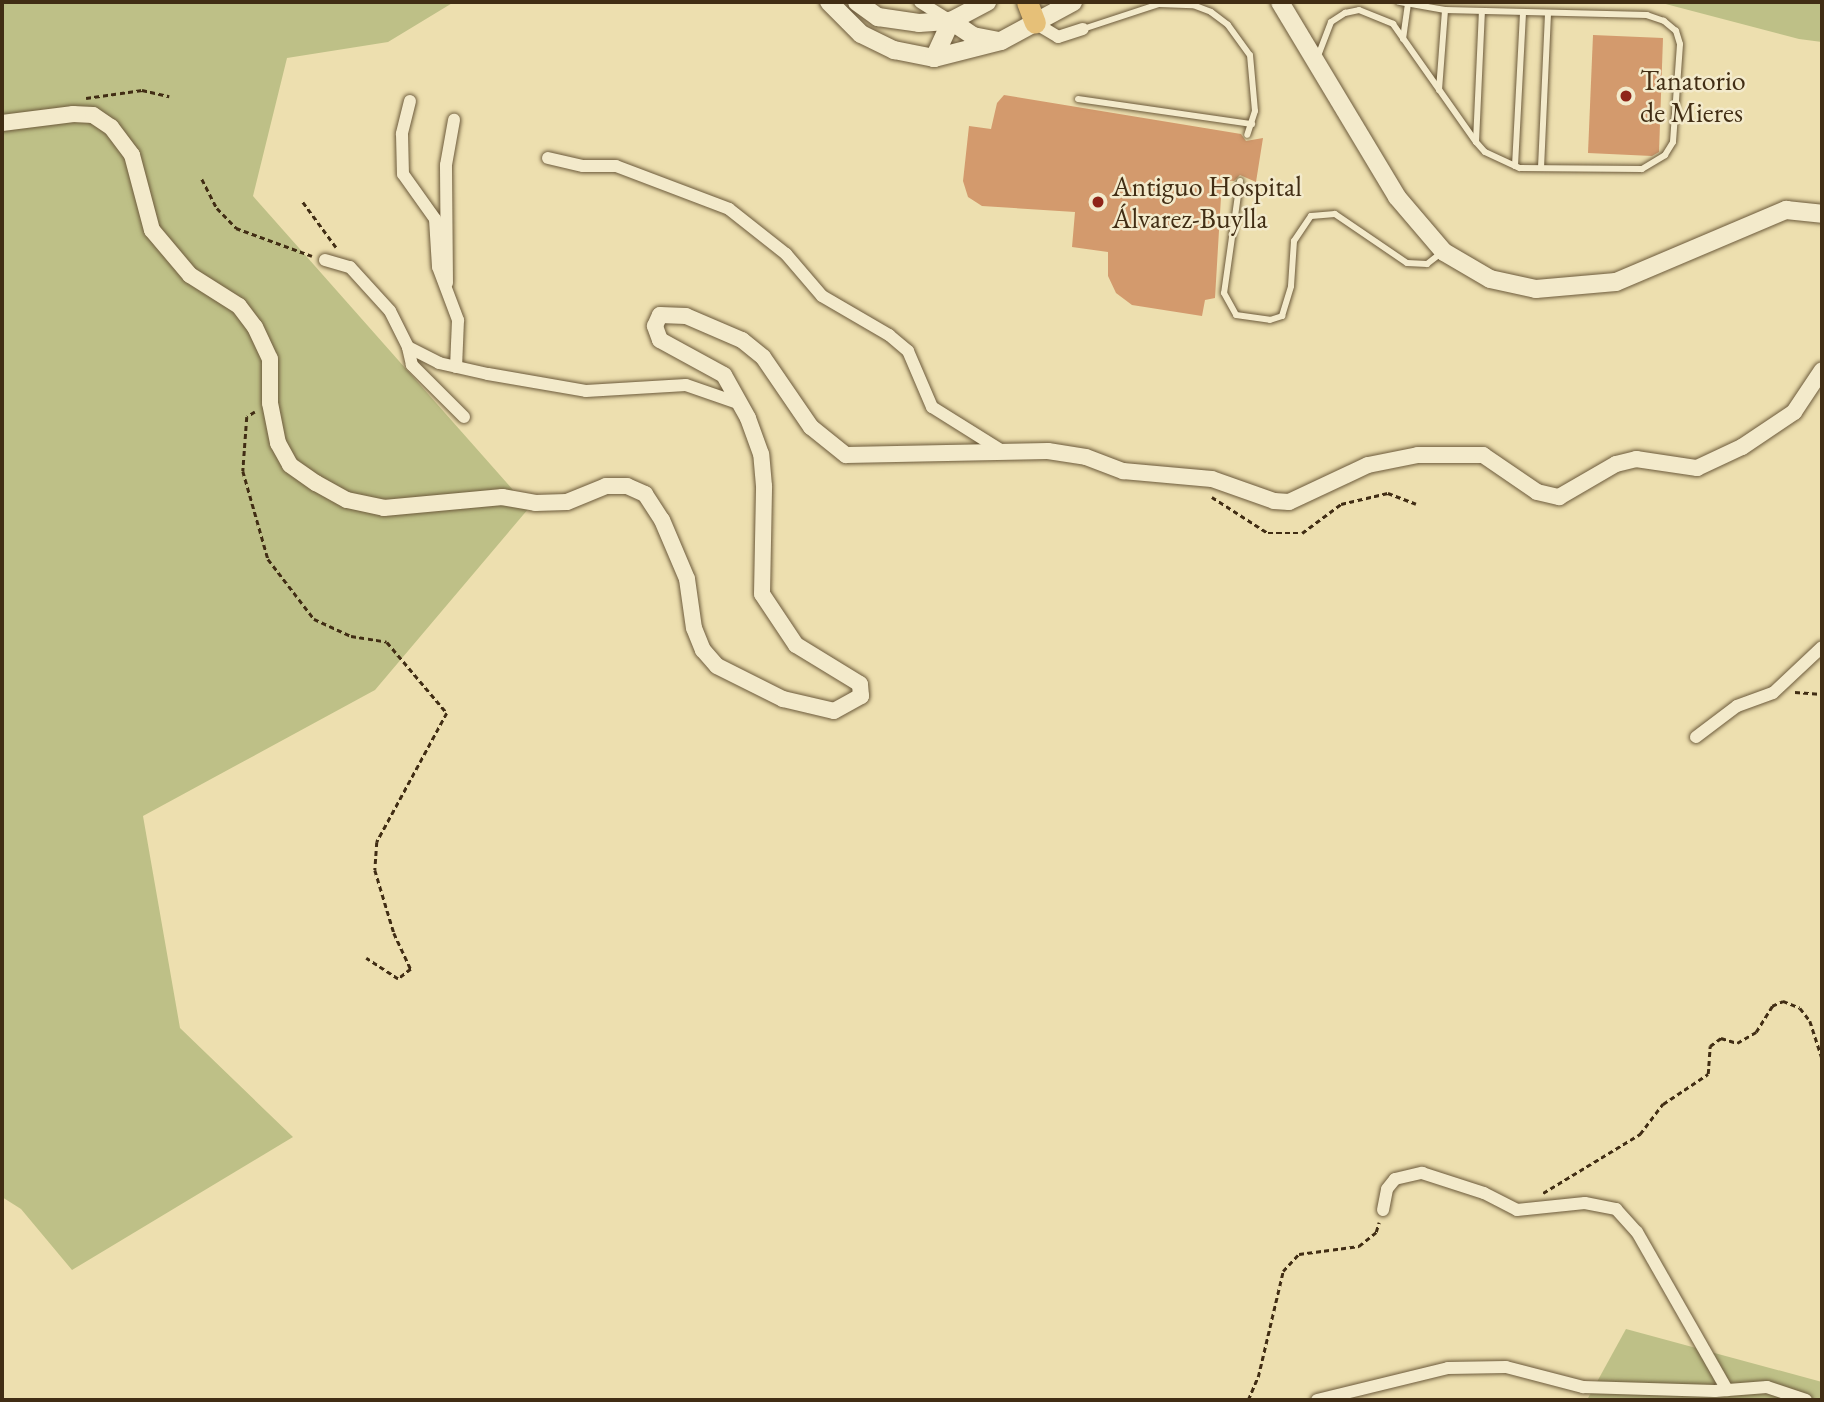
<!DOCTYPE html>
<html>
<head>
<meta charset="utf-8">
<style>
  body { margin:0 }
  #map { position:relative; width:1824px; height:1402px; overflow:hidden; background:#eddfaf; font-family:"EB Garamond",serif }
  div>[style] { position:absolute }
  .green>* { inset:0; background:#bec087 }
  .building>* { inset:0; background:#d39a6d }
  .path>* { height:2.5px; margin-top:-1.25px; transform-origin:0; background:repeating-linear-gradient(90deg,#412d14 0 5px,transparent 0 8.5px) }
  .roads { filter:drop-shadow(0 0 2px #6c5a3b) drop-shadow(0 0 2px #6c5a3b) }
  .service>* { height:6px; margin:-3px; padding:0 3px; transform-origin:3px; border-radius:3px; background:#f3eacb }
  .minor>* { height:12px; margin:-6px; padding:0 6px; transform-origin:6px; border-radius:6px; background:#f3eacb }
  .tertiary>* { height:16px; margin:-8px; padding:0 8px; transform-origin:8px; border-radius:8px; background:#f3eacb }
  .secondary>* { height:18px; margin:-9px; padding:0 9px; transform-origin:9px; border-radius:9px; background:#f3eacb }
  .primary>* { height:21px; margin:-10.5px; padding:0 10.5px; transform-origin:10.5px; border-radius:10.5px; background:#e6c078 }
  .dots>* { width:19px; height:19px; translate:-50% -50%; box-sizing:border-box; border:4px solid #f3eacb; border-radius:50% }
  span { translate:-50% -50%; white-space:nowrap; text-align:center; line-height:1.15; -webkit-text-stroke:5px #f3eacb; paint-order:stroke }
  .poi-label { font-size:28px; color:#412d14 }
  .left { translate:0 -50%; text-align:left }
  .frame { position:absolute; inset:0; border:4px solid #412d14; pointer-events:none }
</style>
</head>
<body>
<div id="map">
  <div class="green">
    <div style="clip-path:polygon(2px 2px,454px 2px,388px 42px,287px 58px,253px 196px,529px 508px,375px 690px,143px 816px,180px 1028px,293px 1137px,72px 1270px,21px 1209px,2px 1197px)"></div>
    <div style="clip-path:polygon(1658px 2px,1822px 2px,1822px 42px,1799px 39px)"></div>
    <div style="clip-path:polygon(1626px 1329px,1822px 1382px,1822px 1400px,1587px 1400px)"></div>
  </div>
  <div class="building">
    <div style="clip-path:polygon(1593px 35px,1663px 38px,1659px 152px,1652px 156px,1588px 153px)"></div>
    <div style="clip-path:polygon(1004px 95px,1241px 134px,1246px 141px,1263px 138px,1256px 182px,1240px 175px,1234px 181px,1222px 180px,1215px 298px,1205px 300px,1202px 316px,1132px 305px,1116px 293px,1108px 276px,1108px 252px,1072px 247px,1075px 212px,982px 206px,968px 197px,963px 181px,969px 126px,991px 129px,997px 103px)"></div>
  </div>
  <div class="path">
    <div style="left:86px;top:98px;width:57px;rotate:-8.1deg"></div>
    <div style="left:142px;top:90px;width:28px;rotate:13deg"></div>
    <div style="left:202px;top:179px;width:33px;rotate:63deg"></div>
    <div style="left:217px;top:208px;width:28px;rotate:46deg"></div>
    <div style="left:236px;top:228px;width:81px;rotate:20.2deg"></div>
    <div style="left:303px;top:202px;width:56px;rotate:53.7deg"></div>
    <div style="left:255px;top:412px;width:9px;rotate:148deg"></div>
    <div style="left:247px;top:417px;width:54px;rotate:94.2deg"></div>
    <div style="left:243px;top:471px;width:91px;rotate:74.1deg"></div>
    <div style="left:268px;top:559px;width:76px;rotate:52.5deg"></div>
    <div style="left:314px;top:619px;width:41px;rotate:24.7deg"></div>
    <div style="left:351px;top:636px;width:36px;rotate:9deg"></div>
    <div style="left:387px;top:642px;width:93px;rotate:49.8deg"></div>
    <div style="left:447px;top:713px;width:147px;rotate:118.5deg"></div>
    <div style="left:377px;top:842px;width:28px;rotate:94deg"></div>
    <div style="left:375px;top:870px;width:66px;rotate:73.2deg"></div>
    <div style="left:394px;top:933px;width:40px;rotate:65deg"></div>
    <div style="left:411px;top:969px;width:16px;rotate:142deg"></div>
    <div style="left:398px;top:979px;width:38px;rotate:-147deg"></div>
    <div style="left:1212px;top:497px;width:67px;rotate:32.7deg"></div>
    <div style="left:1268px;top:533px;width:34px"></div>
    <div style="left:1302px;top:533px;width:49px;rotate:-36.6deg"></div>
    <div style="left:1341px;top:504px;width:48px;rotate:-13.2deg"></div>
    <div style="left:1388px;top:493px;width:30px;rotate:21deg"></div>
    <div style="left:1795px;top:692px;width:27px;rotate:4deg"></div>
    <div style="left:1543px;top:1193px;width:114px;rotate:-31.3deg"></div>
    <div style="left:1640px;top:1134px;width:38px;rotate:-53deg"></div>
    <div style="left:1663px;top:1104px;width:54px;rotate:-33.7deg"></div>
    <div style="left:1708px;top:1074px;width:28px;rotate:-86deg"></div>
    <div style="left:1710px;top:1046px;width:14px;rotate:-36deg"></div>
    <div style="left:1721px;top:1038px;width:17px;rotate:17deg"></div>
    <div style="left:1737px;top:1043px;width:22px;rotate:-30deg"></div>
    <div style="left:1756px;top:1032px;width:31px;rotate:-58deg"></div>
    <div style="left:1772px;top:1006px;width:12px;rotate:-24deg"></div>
    <div style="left:1783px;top:1001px;width:18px;rotate:22deg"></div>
    <div style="left:1800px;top:1008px;width:16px;rotate:52deg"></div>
    <div style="left:1810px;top:1021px;width:38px;rotate:72deg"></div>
    <div style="left:1248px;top:1400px;width:25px;rotate:-67deg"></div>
    <div style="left:1258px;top:1377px;width:109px;rotate:-76.7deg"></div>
    <div style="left:1283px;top:1271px;width:23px;rotate:-47deg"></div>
    <div style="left:1299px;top:1254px;width:61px;rotate:-7.6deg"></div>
    <div style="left:1359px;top:1246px;width:22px;rotate:-39deg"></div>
    <div style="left:1376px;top:1232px;width:10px;rotate:-73deg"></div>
  </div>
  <div class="roads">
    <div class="service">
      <div style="left:1083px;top:29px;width:80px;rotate:-18.2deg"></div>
      <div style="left:1159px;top:4px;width:34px;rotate:2deg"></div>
      <div style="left:1193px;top:5px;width:19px;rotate:21deg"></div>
      <div style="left:1211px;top:12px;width:21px;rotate:37deg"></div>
      <div style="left:1228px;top:25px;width:37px;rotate:54deg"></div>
      <div style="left:1250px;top:55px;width:56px;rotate:84.9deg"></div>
      <div style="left:1255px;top:111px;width:25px;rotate:108deg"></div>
      <div style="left:1403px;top:39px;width:35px;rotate:-82deg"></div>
      <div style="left:1318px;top:56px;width:36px;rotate:-69deg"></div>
      <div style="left:1331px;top:22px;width:17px;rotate:-33deg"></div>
      <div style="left:1345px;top:13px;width:14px;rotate:-12deg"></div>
      <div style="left:1359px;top:10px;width:37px;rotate:22deg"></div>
      <div style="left:1393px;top:24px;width:144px;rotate:54.9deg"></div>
      <div style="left:1476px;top:142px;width:13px;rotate:48deg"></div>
      <div style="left:1485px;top:152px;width:38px;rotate:25deg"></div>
      <div style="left:1520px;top:168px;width:122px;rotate:0.5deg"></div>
      <div style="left:1642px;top:169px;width:27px;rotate:-31deg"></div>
      <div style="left:1665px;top:155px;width:15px;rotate:-58deg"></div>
      <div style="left:1673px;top:142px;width:98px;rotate:-85.9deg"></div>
      <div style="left:1680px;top:44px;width:14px;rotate:-107deg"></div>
      <div style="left:1676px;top:31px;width:16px;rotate:-140deg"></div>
      <div style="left:1664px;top:21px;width:18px;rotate:-161deg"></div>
      <div style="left:1647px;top:15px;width:202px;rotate:-178.6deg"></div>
      <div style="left:1445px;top:10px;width:47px;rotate:-170.1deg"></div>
      <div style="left:1439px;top:90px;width:80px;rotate:-85.7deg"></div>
      <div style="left:1078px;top:99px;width:176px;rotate:8.2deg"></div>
      <div style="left:1476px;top:142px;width:130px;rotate:-87.4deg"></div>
      <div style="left:1515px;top:166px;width:152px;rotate:-87deg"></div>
      <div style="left:1541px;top:168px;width:154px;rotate:-87.4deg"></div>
      <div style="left:1240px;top:181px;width:113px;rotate:98.1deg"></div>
      <div style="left:1224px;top:293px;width:25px;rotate:61deg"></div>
      <div style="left:1236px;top:315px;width:34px;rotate:8deg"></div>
      <div style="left:1270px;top:320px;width:13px;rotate:-18deg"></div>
      <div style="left:1282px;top:316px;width:31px;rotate:-73deg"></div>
      <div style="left:1291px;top:286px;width:45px;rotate:-86.2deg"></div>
      <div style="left:1294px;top:241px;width:30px;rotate:-56deg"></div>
      <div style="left:1311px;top:216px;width:24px;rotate:-5deg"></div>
      <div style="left:1335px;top:214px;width:87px;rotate:34.2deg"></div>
      <div style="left:1407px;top:263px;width:20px;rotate:3deg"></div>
      <div style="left:1427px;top:264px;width:18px;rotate:-38deg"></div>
    </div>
    <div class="minor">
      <div style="left:920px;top:2px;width:36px;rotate:32deg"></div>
      <div style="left:1035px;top:23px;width:27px;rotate:31deg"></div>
      <div style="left:1058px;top:37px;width:26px;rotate:-18deg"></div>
      <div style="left:410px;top:101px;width:34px;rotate:104deg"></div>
      <div style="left:402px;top:134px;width:40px;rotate:88.6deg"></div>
      <div style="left:403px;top:174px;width:55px;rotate:54.6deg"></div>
      <div style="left:435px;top:219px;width:48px;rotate:86.4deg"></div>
      <div style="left:438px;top:267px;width:57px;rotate:69.3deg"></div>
      <div style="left:458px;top:320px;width:47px;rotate:92.4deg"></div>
      <div style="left:548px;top:158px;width:36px;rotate:13deg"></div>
      <div style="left:583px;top:166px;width:33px"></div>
      <div style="left:616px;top:166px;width:121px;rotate:20.8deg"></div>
      <div style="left:729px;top:209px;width:73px;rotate:38.3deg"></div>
      <div style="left:786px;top:254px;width:55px;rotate:49.4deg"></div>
      <div style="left:822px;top:296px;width:78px;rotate:30.2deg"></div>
      <div style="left:889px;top:335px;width:25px;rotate:40deg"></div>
      <div style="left:908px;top:351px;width:61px;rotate:66.8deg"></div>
      <div style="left:932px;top:407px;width:85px;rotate:32deg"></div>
      <div style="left:325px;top:260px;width:26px;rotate:16deg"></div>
      <div style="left:350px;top:267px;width:59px;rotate:47.7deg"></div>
      <div style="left:390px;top:311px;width:40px;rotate:63.4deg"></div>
      <div style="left:447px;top:283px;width:118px;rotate:-90.5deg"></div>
      <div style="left:446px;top:165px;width:46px;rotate:-79.9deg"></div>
      <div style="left:464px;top:417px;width:74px;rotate:-135deg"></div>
      <div style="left:412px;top:365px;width:18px;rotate:-103deg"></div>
      <div style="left:408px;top:347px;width:35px;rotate:27deg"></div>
      <div style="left:439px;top:363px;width:50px;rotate:12.7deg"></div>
      <div style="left:488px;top:374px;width:99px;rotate:9.8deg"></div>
      <div style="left:586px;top:391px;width:100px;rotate:-3.4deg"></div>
      <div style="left:686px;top:385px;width:58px;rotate:19.1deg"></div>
      <div style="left:1696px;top:737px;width:51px;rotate:-37.1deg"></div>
      <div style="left:1737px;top:706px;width:38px;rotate:-20deg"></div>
      <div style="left:1773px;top:693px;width:67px;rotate:-43.2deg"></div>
      <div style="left:1383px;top:1210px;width:21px;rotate:-79deg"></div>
      <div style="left:1387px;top:1189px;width:13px;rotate:-51deg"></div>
      <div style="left:1395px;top:1179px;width:28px;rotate:-13deg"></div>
      <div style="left:1422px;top:1173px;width:65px;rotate:17.9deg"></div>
      <div style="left:1484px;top:1193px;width:37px;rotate:27deg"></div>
      <div style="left:1517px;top:1210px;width:68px;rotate:-5.9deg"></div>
      <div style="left:1585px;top:1203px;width:32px;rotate:11deg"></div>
      <div style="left:1616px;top:1209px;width:31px;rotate:48deg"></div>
      <div style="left:1637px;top:1232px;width:182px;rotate:60.3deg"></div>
      <div style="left:1317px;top:1400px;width:135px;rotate:-13.7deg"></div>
      <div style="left:1448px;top:1368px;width:58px;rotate:-1deg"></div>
      <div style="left:1506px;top:1367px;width:80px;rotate:14.6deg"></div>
      <div style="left:1583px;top:1387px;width:132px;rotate:1.7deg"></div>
      <div style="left:1715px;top:1391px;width:52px;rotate:-4.4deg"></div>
      <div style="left:1767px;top:1387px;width:41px;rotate:18.4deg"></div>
    </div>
    <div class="tertiary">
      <div style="left:2px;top:123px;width:72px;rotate:-7.2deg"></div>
      <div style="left:73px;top:114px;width:20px;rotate:3deg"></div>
      <div style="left:93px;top:115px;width:22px;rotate:34deg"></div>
      <div style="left:111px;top:127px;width:35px;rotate:53deg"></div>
      <div style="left:132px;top:155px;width:78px;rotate:75.1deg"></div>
      <div style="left:152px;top:230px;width:59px;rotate:49.8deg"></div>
      <div style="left:190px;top:275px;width:58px;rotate:32.3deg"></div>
      <div style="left:239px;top:306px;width:26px;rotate:53deg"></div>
      <div style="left:255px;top:327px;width:35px;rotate:65deg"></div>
      <div style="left:270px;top:359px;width:44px;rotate:90deg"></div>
      <div style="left:270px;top:403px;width:41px;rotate:78.7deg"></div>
      <div style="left:278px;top:443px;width:25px;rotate:61deg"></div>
      <div style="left:290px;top:465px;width:32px;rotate:35deg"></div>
      <div style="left:316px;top:483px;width:35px;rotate:29deg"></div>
      <div style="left:347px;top:500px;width:38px;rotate:12deg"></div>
      <div style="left:384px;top:508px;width:119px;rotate:-5.3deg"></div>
      <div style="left:502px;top:497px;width:34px;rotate:10deg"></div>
      <div style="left:535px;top:503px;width:32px;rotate:-2deg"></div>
      <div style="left:567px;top:502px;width:42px;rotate:-22.3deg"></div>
      <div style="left:606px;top:486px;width:21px"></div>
      <div style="left:627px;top:486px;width:20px;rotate:24deg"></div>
      <div style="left:645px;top:494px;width:31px;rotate:57deg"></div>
      <div style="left:662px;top:520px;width:64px;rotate:67deg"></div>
      <div style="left:687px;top:579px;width:49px;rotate:81.9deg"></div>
      <div style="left:694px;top:628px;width:24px;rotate:68deg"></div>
      <div style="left:703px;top:650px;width:21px;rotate:49deg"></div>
      <div style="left:717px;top:666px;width:74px;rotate:26.6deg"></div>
      <div style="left:783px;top:699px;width:52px;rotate:13.2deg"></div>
      <div style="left:834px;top:711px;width:31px;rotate:-29deg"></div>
      <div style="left:861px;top:696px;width:12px;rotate:-95deg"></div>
      <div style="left:860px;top:684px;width:75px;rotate:-148.6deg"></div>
      <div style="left:796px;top:645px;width:61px;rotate:-123.7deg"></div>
      <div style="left:762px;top:594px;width:108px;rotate:-88.9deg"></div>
      <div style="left:764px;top:486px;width:32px;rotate:-95deg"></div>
      <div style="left:761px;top:454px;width:38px;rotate:-110deg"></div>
      <div style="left:748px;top:418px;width:49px;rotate:-119.2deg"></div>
      <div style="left:724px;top:375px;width:73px;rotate:-151.3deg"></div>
      <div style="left:660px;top:340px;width:15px;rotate:-110deg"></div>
      <div style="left:655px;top:326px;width:12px;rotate:-66deg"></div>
      <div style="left:660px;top:315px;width:26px;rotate:2deg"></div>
      <div style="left:686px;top:316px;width:61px;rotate:23.2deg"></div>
      <div style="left:742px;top:340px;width:27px;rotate:39deg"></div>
      <div style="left:763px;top:357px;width:85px;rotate:55.6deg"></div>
      <div style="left:811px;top:427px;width:45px;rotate:38.7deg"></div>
      <div style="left:846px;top:455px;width:202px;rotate:-1.1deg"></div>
      <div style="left:1048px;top:451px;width:38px;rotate:9deg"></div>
      <div style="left:1086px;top:457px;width:40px;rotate:21deg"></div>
      <div style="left:1123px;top:471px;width:89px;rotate:5.1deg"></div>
      <div style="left:1212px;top:479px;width:66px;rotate:19.5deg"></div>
      <div style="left:1274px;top:501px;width:15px;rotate:4deg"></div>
      <div style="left:1289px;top:502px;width:87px;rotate:-25.1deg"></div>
      <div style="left:1368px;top:465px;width:51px;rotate:-11.3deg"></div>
      <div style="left:1418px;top:455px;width:65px"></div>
      <div style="left:1483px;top:455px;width:65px;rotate:34.4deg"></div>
      <div style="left:1537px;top:492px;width:23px;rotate:13deg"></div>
      <div style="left:1559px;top:497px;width:66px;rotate:-30.1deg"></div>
      <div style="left:1616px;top:464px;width:21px;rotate:-14deg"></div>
      <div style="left:1636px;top:459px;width:62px;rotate:8.4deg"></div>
      <div style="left:1697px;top:468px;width:50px;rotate:-25deg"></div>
      <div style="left:1742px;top:447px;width:63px;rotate:-33.9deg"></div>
      <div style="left:1794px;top:412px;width:50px;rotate:-56.3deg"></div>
    </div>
    <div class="secondary">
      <div style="left:829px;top:2px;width:45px;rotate:45deg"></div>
      <div style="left:861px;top:34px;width:37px;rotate:26deg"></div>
      <div style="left:894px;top:50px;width:41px;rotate:11.3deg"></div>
      <div style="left:934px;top:58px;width:69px;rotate:-14.2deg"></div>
      <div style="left:1001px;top:41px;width:82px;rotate:-28.4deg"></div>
      <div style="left:857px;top:2px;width:26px;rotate:36deg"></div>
      <div style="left:878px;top:17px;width:41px;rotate:8.3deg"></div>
      <div style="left:919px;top:23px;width:32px;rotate:-4deg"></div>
      <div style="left:951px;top:21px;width:41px;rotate:-27.8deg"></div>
      <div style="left:1280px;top:2px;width:227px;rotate:59deg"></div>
      <div style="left:1397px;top:197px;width:72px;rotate:49.5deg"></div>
      <div style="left:1444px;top:252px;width:53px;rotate:30.4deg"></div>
      <div style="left:1490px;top:279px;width:47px;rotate:12.3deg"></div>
      <div style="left:1536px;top:289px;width:80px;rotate:-5deg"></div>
      <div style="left:1616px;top:282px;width:185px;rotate:-23deg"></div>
      <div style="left:1786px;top:210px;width:36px;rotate:6deg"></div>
      <div style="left:934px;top:58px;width:41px;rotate:-65.3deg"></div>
      <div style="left:951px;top:21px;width:27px;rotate:34deg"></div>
      <div style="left:973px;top:36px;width:25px;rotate:11deg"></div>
    </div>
    <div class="primary">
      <div style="left:1027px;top:2px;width:22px;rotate:69deg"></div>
    </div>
  </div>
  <div class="dots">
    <div style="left:1626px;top:96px;background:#8f2418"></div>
    <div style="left:1098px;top:202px;background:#8f2418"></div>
  </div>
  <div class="poi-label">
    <span class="left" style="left:1640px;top:96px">Tanatorio<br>de Mieres</span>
    <span class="left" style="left:1112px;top:202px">Antiguo Hospital<br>Álvarez-Buylla</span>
  </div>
  <div class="frame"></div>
</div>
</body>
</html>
